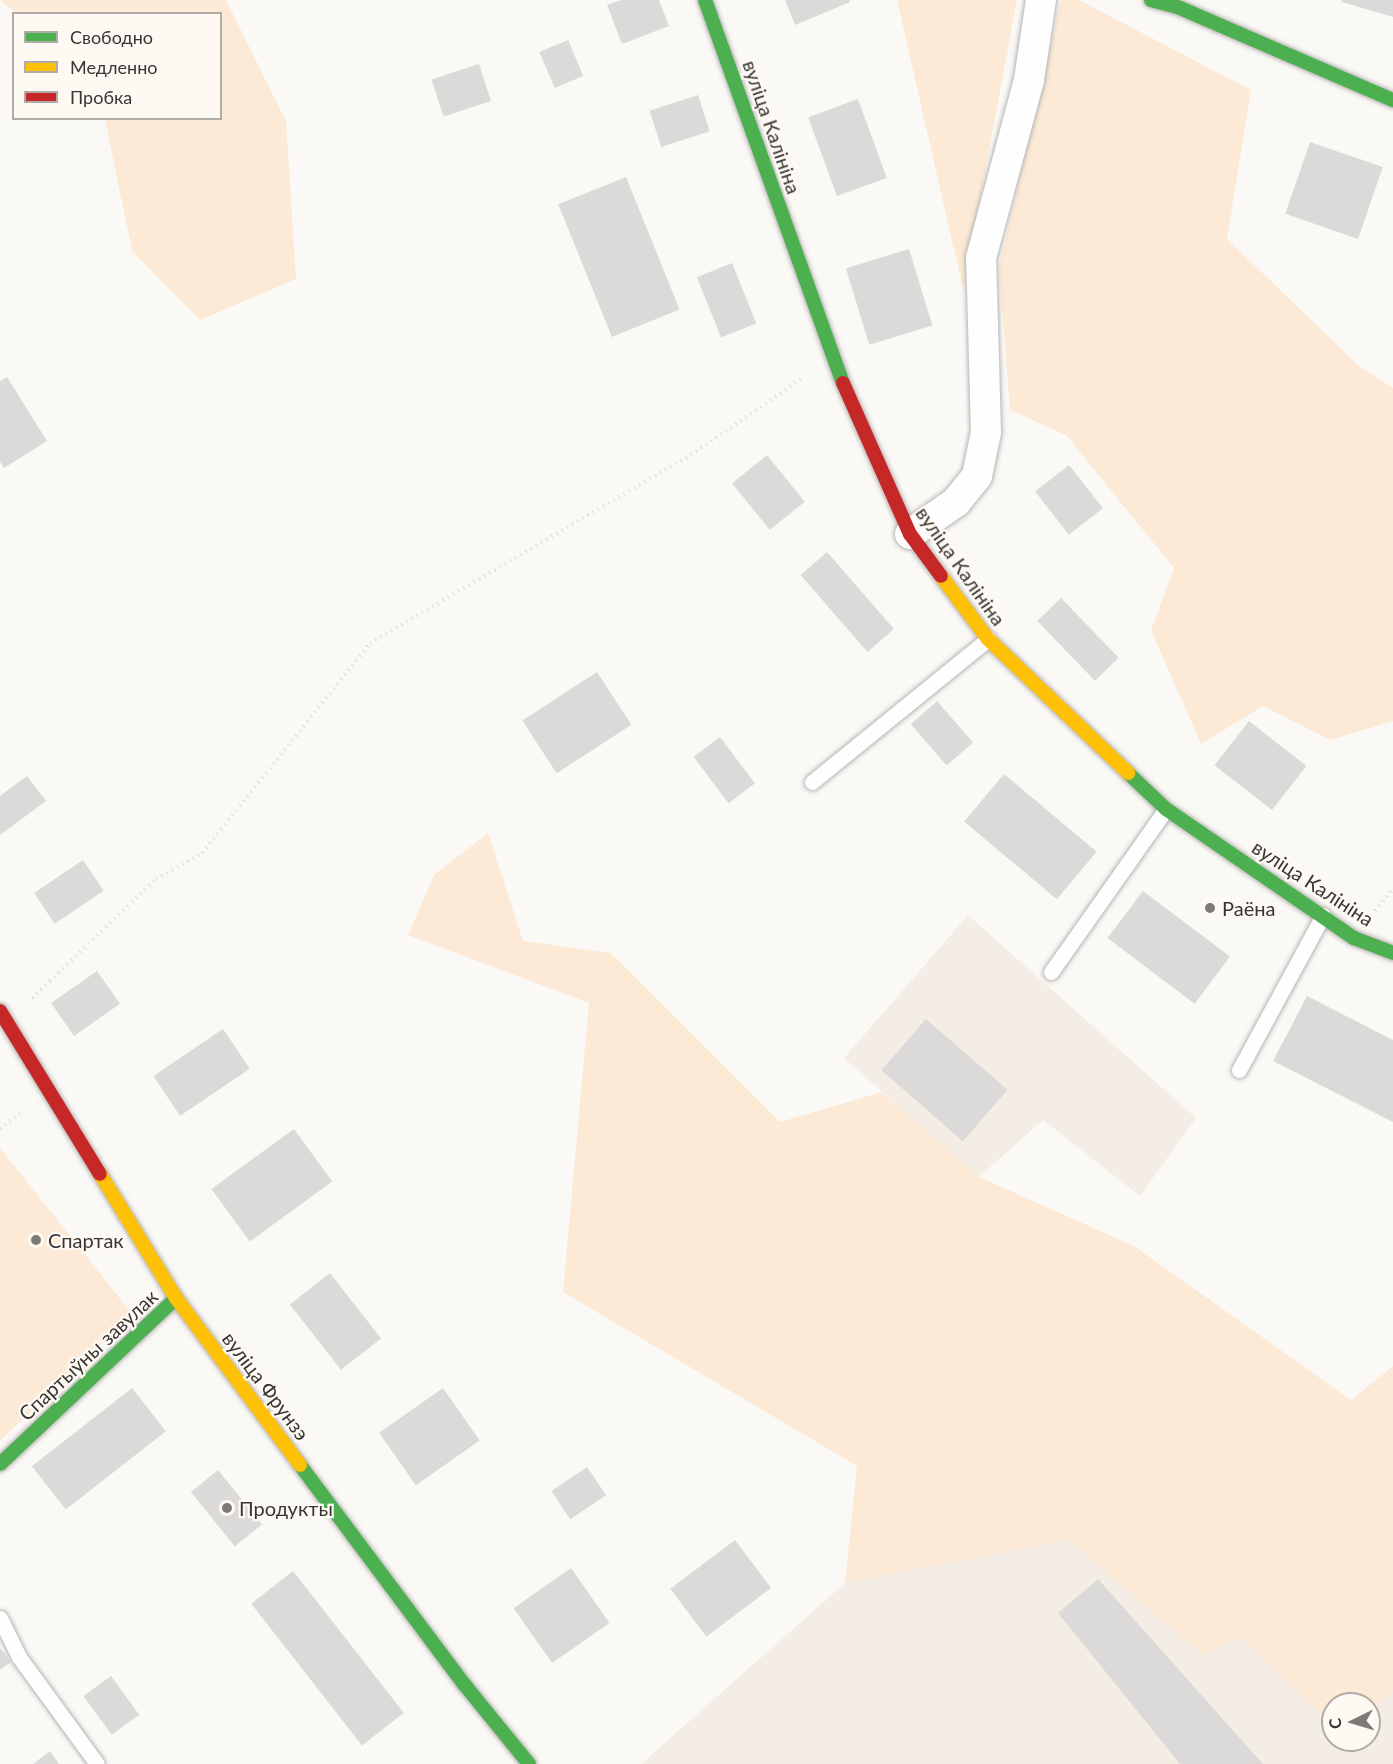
<!DOCTYPE html>
<html>
<head>
<meta charset="utf-8">
<style>
  body { margin:0 }
  #map { position:relative; width:1393px; height:1764px; overflow:hidden; background:#fbf9f6; font-family:Lato,sans-serif }
  div>[style] { position:absolute }
  .built>* { inset:0; background:#f4ede5 }
  .green>* { inset:0; background:#fcead7 }
  .building>* { inset:0; background:#dcdad8; transform-origin:0 0 }
  .path>* { height:4px; margin-top:-2px; transform-origin:0; background:repeating-linear-gradient(90deg,#e4e3e2 0 1.5px,transparent 0 6px) }
  .roads { filter:drop-shadow(0 0 2px #b7b5b3) drop-shadow(0 0 2px #b7b5b3) }
  .lane>* { height:15px; margin:-7.5px; padding:0 7.5px; transform-origin:7.5px; border-radius:7.5px; background:#fefefe }
  .street>* { height:30px; margin:-15px; padding:0 15px; transform-origin:15px; border-radius:15px; background:#fefefe }
  .fast>* { height:14px; margin:-7px; padding:0 7px; transform-origin:7px; border-radius:7px; background:#4caf50 }
  .slow>* { height:14px; margin:-7px; padding:0 7px; transform-origin:7px; border-radius:7px; background:#ffc107 }
  .jam>* { height:14px; margin:-7px; padding:0 7px; transform-origin:7px; border-radius:7px; background:#c62828 }
  .dots>* { width:16px; height:16px; translate:-50% -50%; box-sizing:border-box; border:3px solid #fef9f3; border-radius:50% }
  span { translate:-50% -50%; white-space:nowrap; text-align:center; line-height:1.15; -webkit-text-stroke:4.5px #fef9f3; paint-order:stroke }
  .street-label { font-size:20px; color:#383633 }
  .poi-label { font-size:20px; color:#383633 }
  .left { translate:0 -50%; text-align:left }
  .legend { position:absolute; left:12px; top:12px; width:210px; height:108px; box-sizing:border-box; background:#fef9f3; border:2px solid #afaba6; margin:0; padding:8px 10px; list-style:none; font-size:18px; color:#383633 }
  .legend li { display:flex; align-items:center; gap:12px; height:30px }
  .legend b { width:30px; border:2px solid #afaba6 }
  .north { position:absolute; left:1321px; top:1692px; width:60px; height:60px; box-sizing:border-box; background:#fef9f3; border:2px solid #afaba6; border-radius:50%; rotate:265deg; font-size:16px; font-weight:700; line-height:24px; text-align:center; color:#383633 }
  .north::after { content:''; display:block; margin:auto; width:21px; height:27px; background:#7c7a77; clip-path:polygon(50% 0,100% 100%,50% 72%,0 100%) }
</style>
</head>
<body>
<div id="map">
  <div class="built">
    <div style="clip-path:polygon(968px 915px,1196px 1118px,1140px 1196px,1043px 1120px,979px 1177px,844px 1058px)"></div>
    <div style="clip-path:polygon(1068px 1540px,1203px 1655px,1242px 1637px,1333px 1727px,1333px 1740px,1369px 1740px,1369px 1711px,1393px 1691px,1393px 1764px,641px 1764px,845px 1583px)"></div>
  </div>
  <div class="green">
    <div style="clip-path:polygon(0 0,226px 0,286px 121px,296px 279px,200px 320px,132px 251px,105px 119px,220px 118px,220px 14px,16px 13px)"></div>
    <div style="clip-path:polygon(897px 0,1017px 0,963px 289px)"></div>
    <div style="clip-path:polygon(1061px 0,1079px 0,1251px 90px,1227px 239px,1358px 365px,1393px 388px,1393px 721px,1330px 740px,1263px 706px,1201px 744px,1151px 630px,1174px 568px,1066px 435px,1010px 410px,999px 267px)"></div>
    <div style="clip-path:polygon(488px 833px,523px 941px,611px 953px,780px 1122px,882px 1092px,979px 1177px,1134px 1246px,1351px 1400px,1393px 1366px,1393px 1691px,1369px 1711px,1369px 1704px,1333px 1704px,1333px 1727px,1242px 1637px,1203px 1655px,1068px 1540px,845px 1583px,857px 1466px,563px 1292px,589px 1003px,408px 935px,434px 875px)"></div>
    <div style="clip-path:polygon(0 1148px,133px 1315px,0 1441px)"></div>
  </div>
  <div class="building">
    <div style="clip-path:polygon(621px 0,659px 0,669px 26px,622px 44px,607px 5px)"></div>
    <div style="clip-path:polygon(785px 0,849px 0,850px 2px,795px 25px)"></div>
    <div style="clip-path:polygon(1342px 0,1393px 0,1393px 17px,1342px 2px)"></div>
    <div style="left:568px;top:40px;width:39px;height:31px;rotate:67deg"></div>
    <div style="left:479px;top:64px;width:39px;height:50px;rotate:72deg"></div>
    <div style="left:698px;top:95px;width:38px;height:51px;rotate:72deg"></div>
    <div style="left:858px;top:99px;width:84px;height:53px;rotate:70deg"></div>
    <div style="left:1310px;top:142px;width:77px;height:76px;rotate:19deg"></div>
    <div style="left:626px;top:177px;width:143px;height:73px;rotate:68deg"></div>
    <div style="left:909px;top:249px;width:80px;height:66px;rotate:73deg"></div>
    <div style="left:732px;top:263px;width:65px;height:38px;rotate:68deg"></div>
    <div style="clip-path:polygon(7px 377px,47px 441px,4px 468px,0 462px,0 381px)"></div>
    <div style="left:767px;top:455px;width:60px;height:45px;rotate:51deg"></div>
    <div style="left:1069px;top:465px;width:55px;height:43px;rotate:52deg"></div>
    <div style="left:827px;top:552px;width:102px;height:35px;rotate:49deg"></div>
    <div style="left:1061px;top:598px;width:83px;height:33px;rotate:46deg"></div>
    <div style="left:597px;top:672px;width:63px;height:89px;rotate:57deg"></div>
    <div style="left:937px;top:701px;width:55px;height:35px;rotate:49deg"></div>
    <div style="left:1249px;top:721px;width:73px;height:56px;rotate:38deg"></div>
    <div style="left:720px;top:737px;width:58px;height:33px;rotate:53deg"></div>
    <div style="left:1004px;top:774px;width:121px;height:62px;rotate:40deg"></div>
    <div style="clip-path:polygon(27px 776px,46px 801px,0 835px,0 796px)"></div>
    <div style="left:83px;top:860px;width:37px;height:59px;rotate:56deg"></div>
    <div style="left:1143px;top:891px;width:109px;height:59px;rotate:37deg"></div>
    <div style="left:97px;top:971px;width:40px;height:56px;rotate:55deg"></div>
    <div style="clip-path:polygon(1307px 996px,1393px 1040px,1393px 1122px,1273px 1061px)"></div>
    <div style="left:926px;top:1019px;width:108px;height:68px;rotate:41deg"></div>
    <div style="left:223px;top:1029px;width:48px;height:84px;rotate:56deg"></div>
    <div style="left:294px;top:1129px;width:65px;height:102px;rotate:54deg"></div>
    <div style="left:330px;top:1273px;width:83px;height:51px;rotate:52deg"></div>
    <div style="left:132px;top:1388px;width:55px;height:127px;rotate:52deg"></div>
    <div style="left:443px;top:1388px;width:64px;height:78px;rotate:55deg"></div>
    <div style="left:587px;top:1467px;width:34px;height:43px;rotate:56deg"></div>
    <div style="left:218px;top:1470px;width:70px;height:35px;rotate:51deg"></div>
    <div style="left:735px;top:1540px;width:60px;height:81px;rotate:53deg"></div>
    <div style="left:571px;top:1568px;width:67px;height:70px;rotate:55deg"></div>
    <div style="left:293px;top:1571px;width:180px;height:53px;rotate:52deg"></div>
    <div style="clip-path:polygon(1098px 1579px,1263px 1764px,1180px 1764px,1058px 1613px)"></div>
    <div style="clip-path:polygon(0 1648px,11px 1662px,0 1670px)"></div>
    <div style="left:111px;top:1676px;width:48px;height:34px;rotate:54deg"></div>
    <div style="clip-path:polygon(50px 1751px,59px 1764px,33px 1764px)"></div>
  </div>
  <div class="path">
    <div style="left:1375px;top:911px;width:28px;rotate:-51deg"></div>
    <div style="left:32px;top:998px;width:172px;rotate:-43.8deg"></div>
    <div style="left:156px;top:879px;width:53px;rotate:-29.5deg"></div>
    <div style="left:202px;top:853px;width:269px;rotate:-51.3deg"></div>
    <div style="left:370px;top:643px;width:372px;rotate:-30.4deg"></div>
    <div style="left:691px;top:455px;width:137px;rotate:-34.6deg"></div>
    <div style="left:0;top:1129px;width:28px;rotate:-39deg"></div>
  </div>
  <div class="roads">
    <div class="lane">
      <div style="left:812px;top:782px;width:227px;rotate:-39.1deg"></div>
      <div style="left:1051px;top:972px;width:199px;rotate:-54.8deg"></div>
      <div style="left:1239px;top:1070px;width:176px;rotate:-61.5deg"></div>
      <div style="left:0;top:1618px;width:43px;rotate:64deg"></div>
      <div style="left:19px;top:1657px;width:132px;rotate:53.9deg"></div>
    </div>
    <div class="street">
      <div style="left:910px;top:534px;width:56px;rotate:-34.8deg"></div>
      <div style="left:956px;top:502px;width:33px;rotate:-51deg"></div>
      <div style="left:977px;top:476px;width:45px;rotate:-78.4deg"></div>
      <div style="left:986px;top:432px;width:174px;rotate:-91.6deg"></div>
      <div style="left:981px;top:258px;width:184px;rotate:-74.9deg"></div>
      <div style="left:1029px;top:80px;width:81px;rotate:-81.5deg"></div>
    </div>
    <div class="fast">
      <div style="left:705px;top:0;width:407px;rotate:70.2deg"></div>
      <div style="left:1151px;top:0;width:30px;rotate:15deg"></div>
      <div style="left:1180px;top:8px;width:232px;rotate:23.4deg"></div>
      <div style="left:1128px;top:773px;width:52px;rotate:43.5deg"></div>
      <div style="left:1166px;top:809px;width:228px;rotate:34.5deg"></div>
      <div style="left:1354px;top:938px;width:42px;rotate:21deg"></div>
      <div style="left:0;top:1464px;width:242px;rotate:-43.3deg"></div>
      <div style="left:300px;top:1465px;width:274px;rotate:53.2deg"></div>
      <div style="left:464px;top:1684px;width:103px;rotate:50.9deg"></div>
    </div>
    <div class="slow">
      <div style="left:941px;top:576px;width:79px;rotate:53.3deg"></div>
      <div style="left:988px;top:639px;width:194px;rotate:43.7deg"></div>
      <div style="left:100px;top:1174px;width:145px;rotate:58.5deg"></div>
      <div style="left:176px;top:1298px;width:208px;rotate:53.4deg"></div>
    </div>
    <div class="jam">
      <div style="left:843px;top:383px;width:165px;rotate:66.1deg"></div>
      <div style="left:910px;top:534px;width:52px;rotate:53.6deg"></div>
      <div style="left:0;top:1011px;width:191px;rotate:58.5deg"></div>
    </div>
  </div>
  <div class="dots">
    <div style="left:1210px;top:908px;background:#7c7a77"></div>
    <div style="left:36px;top:1240px;background:#7c7a77"></div>
    <div style="left:227px;top:1508px;background:#7c7a77"></div>
  </div>
  <div class="street-label">
    <span style="left:772px;top:127px;rotate:71deg">вуліца Калініна</span>
    <span style="left:961px;top:566px;rotate:55deg">вуліца Калініна</span>
    <span style="left:1313px;top:883px;rotate:33deg">вуліца Калініна</span>
    <span style="left:88px;top:1355px;rotate:-43deg">Спартыўны завулак</span>
    <span style="left:266px;top:1386px;rotate:53deg">вуліца Фрунзэ</span>
  </div>
  <div class="poi-label">
    <span class="left" style="left:1222px;top:908px">Раёна</span>
    <span class="left" style="left:48px;top:1240px">Спартак</span>
    <span class="left" style="left:239px;top:1508px">Продукты</span>
  </div>
  <ul class="legend">
  <li><b style="height:8px;background:#4caf50"></b>Свободно</li>
  <li><b style="height:8px;background:#ffc107"></b>Медленно</li>
  <li><b style="height:8px;background:#c62828"></b>Пробка</li>
  </ul>
  <div class="north">С</div>
</div>
</body>
</html>
